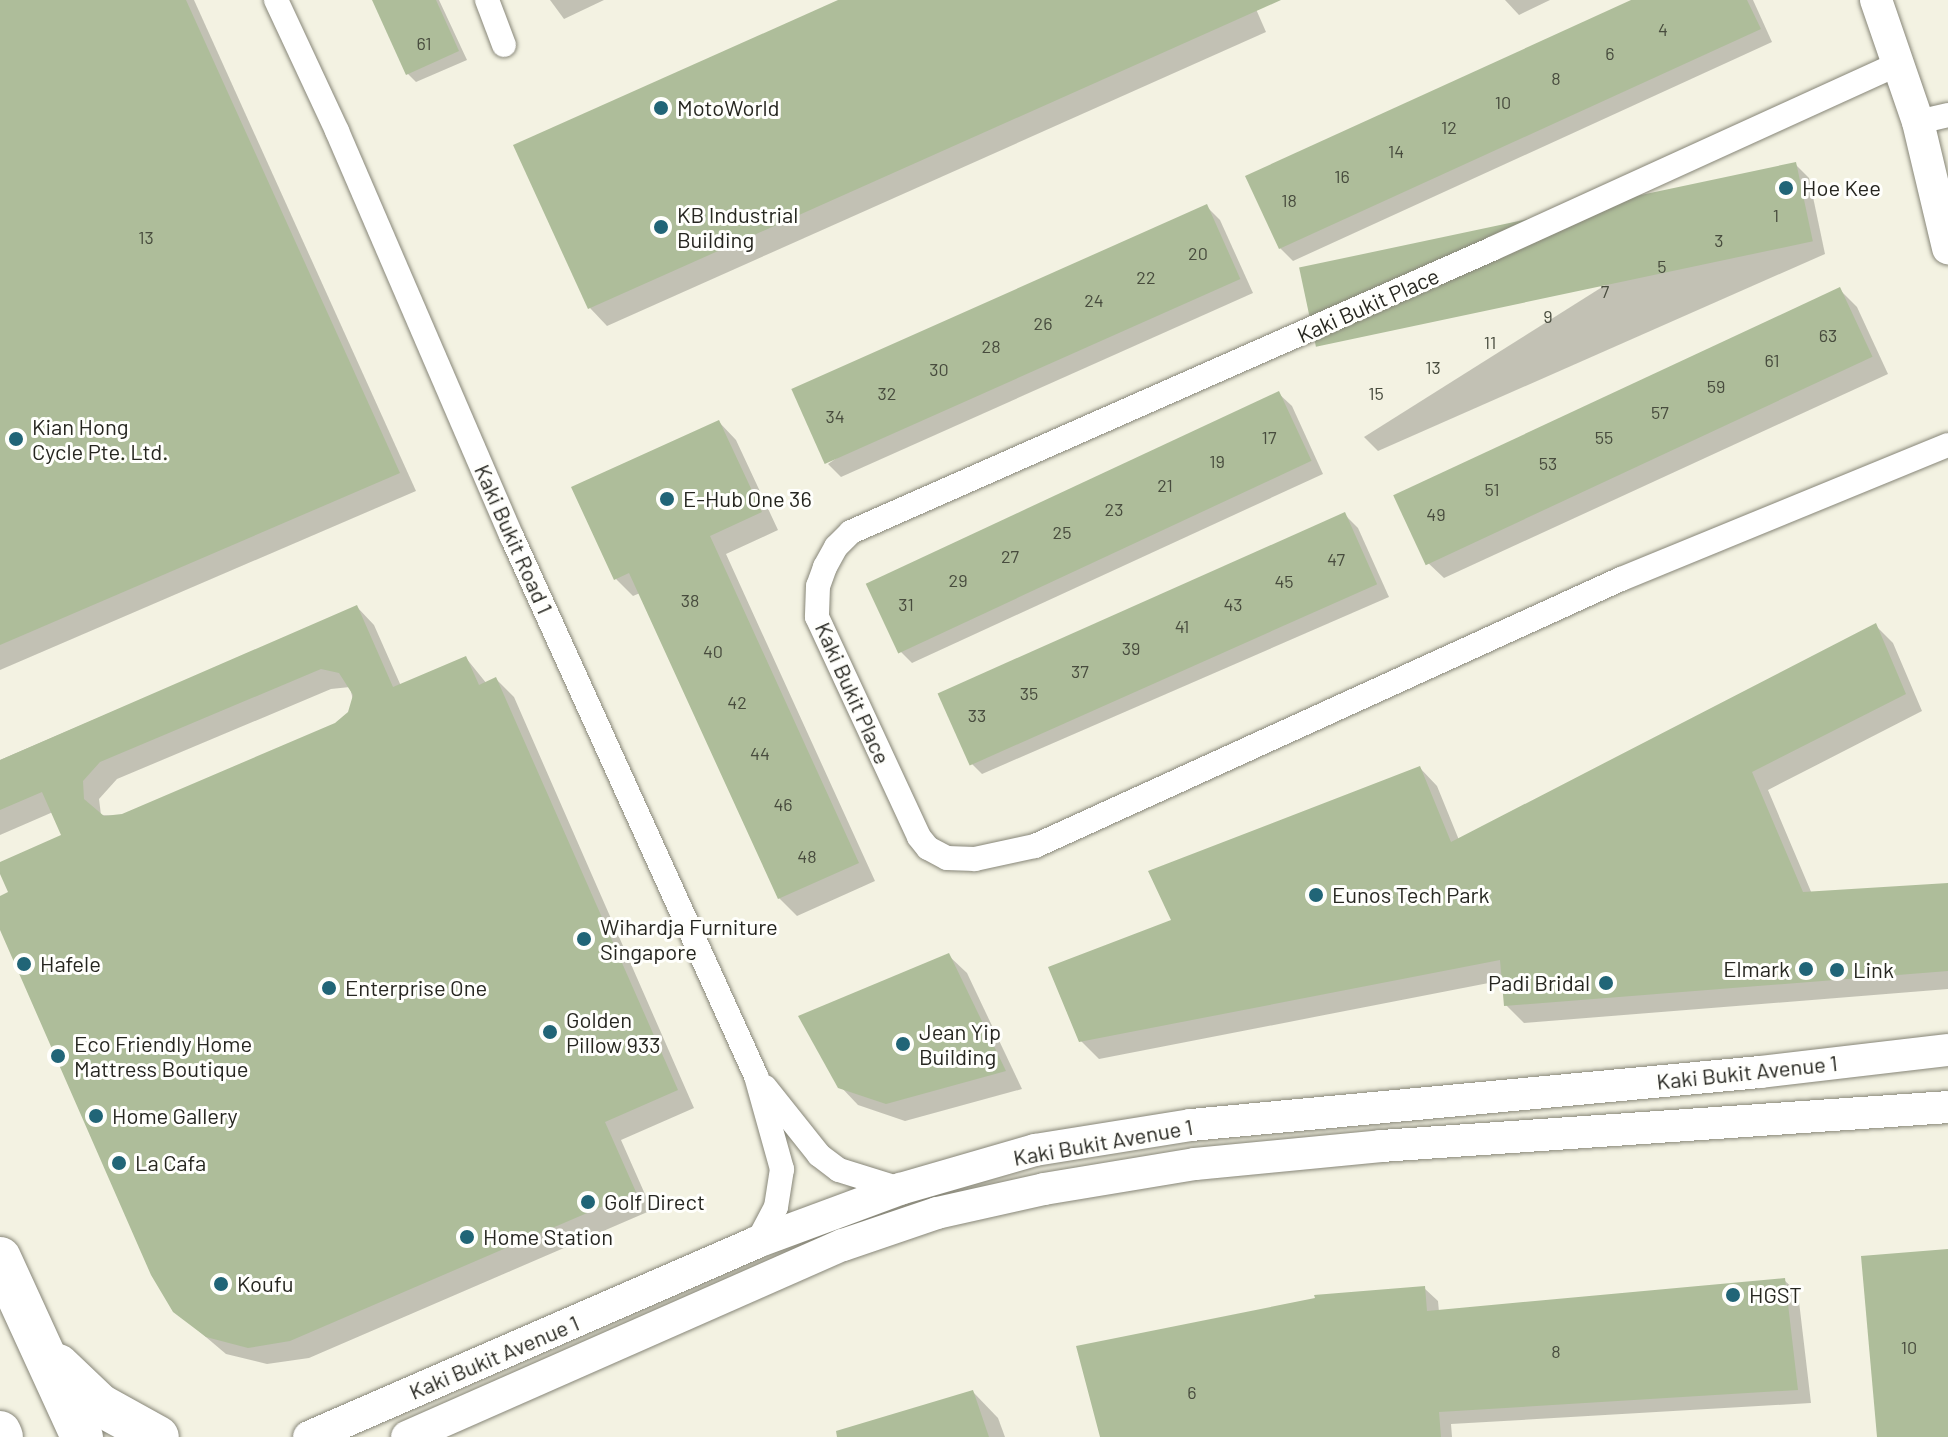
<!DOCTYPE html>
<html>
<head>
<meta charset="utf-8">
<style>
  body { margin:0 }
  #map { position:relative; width:1948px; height:1437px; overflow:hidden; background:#f3f2e2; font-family:Barlow,sans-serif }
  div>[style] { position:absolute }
  .shadow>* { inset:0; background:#0003 }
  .building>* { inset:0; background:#aebd9a; transform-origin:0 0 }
  .roads { filter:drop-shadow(0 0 2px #878678) drop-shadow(0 0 2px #878678) }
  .street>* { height:24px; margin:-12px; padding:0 12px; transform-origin:12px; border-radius:12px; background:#fff }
  .secondary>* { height:32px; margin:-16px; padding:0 16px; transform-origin:16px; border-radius:16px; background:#fff }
  .highway>* { height:42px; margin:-21px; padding:0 21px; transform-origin:21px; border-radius:21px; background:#fff }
  .dots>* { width:22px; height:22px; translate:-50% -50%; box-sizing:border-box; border:4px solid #fffffc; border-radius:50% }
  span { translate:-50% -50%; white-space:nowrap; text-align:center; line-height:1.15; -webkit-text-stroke:6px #fffffc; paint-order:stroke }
  .number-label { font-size:18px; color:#484c3e }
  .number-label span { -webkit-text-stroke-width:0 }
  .poi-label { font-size:22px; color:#262620 }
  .left { translate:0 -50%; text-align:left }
  .right { translate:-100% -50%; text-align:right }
  .street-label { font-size:22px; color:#262620 }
</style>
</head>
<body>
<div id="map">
  <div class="shadow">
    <div style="clip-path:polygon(0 0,194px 0,416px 491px,0 670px)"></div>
    <div style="clip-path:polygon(374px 0,439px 0,467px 60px,416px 82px,408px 74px)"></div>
    <div style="clip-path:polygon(550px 0,604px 0,564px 19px)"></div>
    <div style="clip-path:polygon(843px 0,1252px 0,1266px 32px,607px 326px,590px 308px)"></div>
    <div style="clip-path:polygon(1505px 0,1550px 0,1519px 15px)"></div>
    <div style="clip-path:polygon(1635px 0,1753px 0,1772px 42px,1293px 261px,1280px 248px)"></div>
    <div style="clip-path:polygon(1796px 165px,1809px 178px,1825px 254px,1378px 451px,1364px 437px)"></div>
    <div style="clip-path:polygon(1207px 207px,1220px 220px,1253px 293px,841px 477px,828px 464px)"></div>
    <div style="clip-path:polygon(1839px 289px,1857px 307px,1888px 374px,1444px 578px,1426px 561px)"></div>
    <div style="clip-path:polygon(1278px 393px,1292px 406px,1323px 474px,912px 663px,899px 650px)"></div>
    <div style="clip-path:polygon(719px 422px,736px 440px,778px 530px,726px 554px,875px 881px,797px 916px,779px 898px,640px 593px,633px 596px,616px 579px)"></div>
    <div style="clip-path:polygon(1345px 515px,1358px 528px,1389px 597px,982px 774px,969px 761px)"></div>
    <div style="clip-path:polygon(evenodd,357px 607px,374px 625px,401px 686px,466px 658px,487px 684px,496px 679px,514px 697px,694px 1108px,621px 1140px,652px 1210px,309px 1358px,267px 1364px,226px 1354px,174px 1310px,0 925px,0 898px,10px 893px,0 864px,64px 836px,53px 812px,0 835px,0 760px,357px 607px,350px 687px,354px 705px,344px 720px,122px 816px,101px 815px,99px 799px,117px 779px,331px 689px,350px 687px)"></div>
    <div style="clip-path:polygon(1876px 626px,1893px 643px,1922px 711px,1768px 790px,1812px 894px,1948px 885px,1948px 989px,1524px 1023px,1506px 1005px,1504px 980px,1099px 1059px,1081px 1041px,1173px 921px,1420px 768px,1437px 786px,1459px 840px)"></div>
    <div style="clip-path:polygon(949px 956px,967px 973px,1022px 1089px,905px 1121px,858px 1105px,840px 1086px)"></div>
    <div style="clip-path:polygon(1784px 1280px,1798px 1293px,1811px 1403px,1451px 1424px,1452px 1437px,1102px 1437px,1424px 1288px,1438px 1301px,1439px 1312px)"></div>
    <div style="clip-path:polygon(973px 1392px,998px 1418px,1005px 1437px,875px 1437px)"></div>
  </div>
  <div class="building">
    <div style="clip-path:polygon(0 0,186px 0,400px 473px,0 645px)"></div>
    <div style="clip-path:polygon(372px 0,436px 0,459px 51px,406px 75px)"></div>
    <div style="clip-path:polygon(838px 0,1281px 0,588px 309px,513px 145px)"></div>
    <div style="clip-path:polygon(1631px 0,1747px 0,1761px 29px,1279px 249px,1245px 176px)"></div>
    <div style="left:1796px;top:162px;width:81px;height:508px;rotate:78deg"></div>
    <div style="left:1207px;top:204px;width:82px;height:455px;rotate:66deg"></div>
    <div style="left:1840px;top:287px;width:77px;height:493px;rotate:65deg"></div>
    <div style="left:1279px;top:391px;width:77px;height:456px;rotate:65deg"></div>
    <div style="clip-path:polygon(719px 420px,762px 512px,710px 536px,859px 863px,778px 899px,629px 573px,614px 580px,571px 487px)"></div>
    <div style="left:1345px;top:512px;width:79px;height:446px;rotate:66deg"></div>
    <div style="clip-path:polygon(evenodd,357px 605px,393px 687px,466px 656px,479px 685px,496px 677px,678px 1090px,605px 1122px,636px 1192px,290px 1341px,248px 1348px,206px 1337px,173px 1312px,151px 1275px,0 930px,0 896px,8px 892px,0 874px,0 862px,61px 835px,42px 792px,0 810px,0 760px,357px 605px,321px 669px,339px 673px,353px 695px,348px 712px,335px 723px,122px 814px,104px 816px,84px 799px,83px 781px,100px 762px,321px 669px)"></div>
    <div style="clip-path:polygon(1876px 623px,1906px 694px,1752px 772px,1803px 892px,1948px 883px,1948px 971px,1504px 1006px,1500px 960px,1079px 1042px,1048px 967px,1171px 920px,1148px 871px,1420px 766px,1451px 842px)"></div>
    <div style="clip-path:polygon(949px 953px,1006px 1071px,886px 1104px,838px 1088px,798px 1016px)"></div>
    <div style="clip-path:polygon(1948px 1249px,1948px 1437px,1877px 1437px,1861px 1256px)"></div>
    <div style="clip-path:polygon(1785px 1278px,1798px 1390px,1439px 1412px,1441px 1437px,1100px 1437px,1076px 1346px,1315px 1298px,1314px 1295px,1425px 1286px,1427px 1311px)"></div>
    <div style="clip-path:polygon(973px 1390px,989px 1437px,837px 1437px,836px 1431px)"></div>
  </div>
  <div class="roads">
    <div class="street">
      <div style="left:276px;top:0;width:145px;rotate:65deg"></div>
      <div style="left:337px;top:131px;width:442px;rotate:66.7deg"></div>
      <div style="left:512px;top:537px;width:592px;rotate:65.64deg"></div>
      <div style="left:756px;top:1076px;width:97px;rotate:74.4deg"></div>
      <div style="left:782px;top:1169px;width:38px;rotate:99deg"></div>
      <div style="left:776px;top:1207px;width:40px;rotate:118deg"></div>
      <div style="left:487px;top:0;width:48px;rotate:69.3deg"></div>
      <div style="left:1900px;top:63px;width:448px;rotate:155.5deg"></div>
      <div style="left:1492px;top:249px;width:701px;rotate:156.18deg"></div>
      <div style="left:851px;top:532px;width:21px;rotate:135deg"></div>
      <div style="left:836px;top:547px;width:23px;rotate:119deg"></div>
      <div style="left:825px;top:567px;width:20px;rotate:110deg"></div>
      <div style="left:818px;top:586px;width:31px;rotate:92deg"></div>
      <div style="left:817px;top:617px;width:242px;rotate:65.1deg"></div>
      <div style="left:919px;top:837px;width:14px;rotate:51deg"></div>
      <div style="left:928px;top:848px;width:21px;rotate:28deg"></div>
      <div style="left:947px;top:858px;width:28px;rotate:2deg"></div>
      <div style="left:975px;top:859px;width:61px;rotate:-12.2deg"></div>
      <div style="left:1035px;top:846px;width:644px;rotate:-24.5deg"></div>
      <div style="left:1621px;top:579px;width:353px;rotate:-22.3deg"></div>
      <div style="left:1918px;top:122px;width:31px;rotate:-13deg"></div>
      <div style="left:765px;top:1087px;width:87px;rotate:51.5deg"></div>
      <div style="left:819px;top:1155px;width:25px;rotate:37deg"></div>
      <div style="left:839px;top:1170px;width:64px;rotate:17.3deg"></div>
    </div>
    <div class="secondary">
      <div style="left:1876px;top:0;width:129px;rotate:71deg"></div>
      <div style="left:1918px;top:122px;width:130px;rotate:76.6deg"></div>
      <div style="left:309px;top:1437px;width:489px;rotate:-23.5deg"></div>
      <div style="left:757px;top:1242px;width:153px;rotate:-20.3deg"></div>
      <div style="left:900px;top:1189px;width:141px;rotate:-16.1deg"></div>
      <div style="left:1035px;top:1150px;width:158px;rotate:-9.1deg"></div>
      <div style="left:1191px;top:1125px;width:571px;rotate:-5.32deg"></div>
      <div style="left:1760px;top:1072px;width:189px;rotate:-6.7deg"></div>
      <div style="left:407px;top:1437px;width:476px;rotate:-23.8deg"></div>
      <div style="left:843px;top:1245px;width:99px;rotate:-18.8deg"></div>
      <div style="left:937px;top:1213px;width:110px;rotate:-12.6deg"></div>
      <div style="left:1044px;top:1189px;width:153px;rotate:-9.4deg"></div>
      <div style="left:1195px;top:1164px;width:187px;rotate:-5.5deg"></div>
      <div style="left:1381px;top:1146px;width:568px;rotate:-3.93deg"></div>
    </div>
    <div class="highway">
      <div style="left:0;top:1258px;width:197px;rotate:65.4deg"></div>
      <div style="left:58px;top:1365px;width:58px;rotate:43.6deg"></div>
      <div style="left:100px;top:1405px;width:66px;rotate:28.9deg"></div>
      <div style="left:0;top:1432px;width:5px;rotate:68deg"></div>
    </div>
  </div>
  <div class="dots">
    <div style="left:661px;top:108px;background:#216577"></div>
    <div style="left:1786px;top:188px;background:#216577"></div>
    <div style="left:661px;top:227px;background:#216577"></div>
    <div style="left:16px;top:439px;background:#216577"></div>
    <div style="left:667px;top:499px;background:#216577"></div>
    <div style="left:1316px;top:895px;background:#216577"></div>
    <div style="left:584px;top:939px;background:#216577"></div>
    <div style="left:24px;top:964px;background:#216577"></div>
    <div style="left:1806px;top:969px;background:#216577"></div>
    <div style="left:1837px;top:970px;background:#216577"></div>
    <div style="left:1606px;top:983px;background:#216577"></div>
    <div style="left:329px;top:988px;background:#216577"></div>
    <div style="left:550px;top:1032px;background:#216577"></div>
    <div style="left:903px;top:1044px;background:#216577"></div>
    <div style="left:58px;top:1056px;background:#216577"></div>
    <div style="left:96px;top:1116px;background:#216577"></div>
    <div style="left:119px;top:1163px;background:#216577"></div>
    <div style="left:588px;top:1202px;background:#216577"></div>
    <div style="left:467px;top:1237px;background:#216577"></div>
    <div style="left:221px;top:1284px;background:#216577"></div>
    <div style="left:1733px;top:1295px;background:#216577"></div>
  </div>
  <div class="number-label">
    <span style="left:1663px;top:29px">4</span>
    <span style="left:424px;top:43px">61</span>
    <span style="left:1610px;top:53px">6</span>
    <span style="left:1556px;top:78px">8</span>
    <span style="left:1503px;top:102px">10</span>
    <span style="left:1449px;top:127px">12</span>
    <span style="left:1396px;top:151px">14</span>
    <span style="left:1342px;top:176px">16</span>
    <span style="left:1289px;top:200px">18</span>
    <span style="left:1776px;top:215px">1</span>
    <span style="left:146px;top:237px">13</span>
    <span style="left:1719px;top:240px">3</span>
    <span style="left:1198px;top:253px">20</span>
    <span style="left:1662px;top:266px">5</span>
    <span style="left:1146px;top:277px">22</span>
    <span style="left:1605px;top:291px">7</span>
    <span style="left:1094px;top:300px">24</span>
    <span style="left:1548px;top:316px">9</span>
    <span style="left:1043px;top:323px">26</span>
    <span style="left:1828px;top:335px">63</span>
    <span style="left:1490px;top:342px">11</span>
    <span style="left:991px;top:346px">28</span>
    <span style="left:1772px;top:360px">61</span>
    <span style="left:1433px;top:367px">13</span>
    <span style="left:939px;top:369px">30</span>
    <span style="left:1716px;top:386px">59</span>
    <span style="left:887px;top:393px">32</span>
    <span style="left:1376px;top:393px">15</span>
    <span style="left:1660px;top:412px">57</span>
    <span style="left:835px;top:416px">34</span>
    <span style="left:1269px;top:437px">17</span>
    <span style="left:1604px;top:437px">55</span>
    <span style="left:1217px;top:461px">19</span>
    <span style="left:1548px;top:463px">53</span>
    <span style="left:1165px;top:485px">21</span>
    <span style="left:1492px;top:489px">51</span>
    <span style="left:1114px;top:509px">23</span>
    <span style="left:1436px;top:514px">49</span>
    <span style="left:1062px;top:532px">25</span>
    <span style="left:1010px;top:556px">27</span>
    <span style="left:1336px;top:559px">47</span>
    <span style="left:958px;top:580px">29</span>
    <span style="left:1284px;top:581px">45</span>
    <span style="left:690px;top:600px">38</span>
    <span style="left:906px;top:604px">31</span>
    <span style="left:1233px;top:604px">43</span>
    <span style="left:1182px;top:626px">41</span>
    <span style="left:1131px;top:648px">39</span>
    <span style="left:713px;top:651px">40</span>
    <span style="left:1080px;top:671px">37</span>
    <span style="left:1029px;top:693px">35</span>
    <span style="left:737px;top:702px">42</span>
    <span style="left:977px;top:715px">33</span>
    <span style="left:760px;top:753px">44</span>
    <span style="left:783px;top:804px">46</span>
    <span style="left:807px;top:856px">48</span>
    <span style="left:1909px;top:1347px">10</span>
    <span style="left:1556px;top:1351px">8</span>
    <span style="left:1192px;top:1392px">6</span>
  </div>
  <div class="poi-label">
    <span class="left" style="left:677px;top:108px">MotoWorld</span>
    <span class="left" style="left:1802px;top:188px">Hoe Kee</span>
    <span class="left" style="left:677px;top:227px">KB Industrial<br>Building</span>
    <span class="left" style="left:32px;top:439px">Kian Hong<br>Cycle Pte. Ltd.</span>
    <span class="left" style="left:683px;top:499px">E-Hub One 36</span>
    <span class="left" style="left:1332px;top:895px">Eunos Tech Park</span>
    <span class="left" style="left:600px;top:939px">Wihardja Furniture<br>Singapore</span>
    <span class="left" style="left:40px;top:964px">Hafele</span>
    <span class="right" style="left:1790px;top:969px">Elmark</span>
    <span class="left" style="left:1853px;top:970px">Link</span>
    <span class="right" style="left:1590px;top:983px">Padi Bridal</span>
    <span class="left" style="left:345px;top:988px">Enterprise One</span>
    <span class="left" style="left:566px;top:1032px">Golden<br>Pillow 933</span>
    <span class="left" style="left:919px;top:1044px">Jean Yip<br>Building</span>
    <span class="left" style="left:74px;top:1056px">Eco Friendly Home<br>Mattress Boutique</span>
    <span class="left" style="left:112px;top:1116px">Home Gallery</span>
    <span class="left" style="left:135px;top:1163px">La Cafa</span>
    <span class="left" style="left:604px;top:1202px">Golf Direct</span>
    <span class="left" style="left:483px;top:1237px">Home Station</span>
    <span class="left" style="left:237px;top:1284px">Koufu</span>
    <span class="left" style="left:1749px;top:1295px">HGST</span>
  </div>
  <div class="street-label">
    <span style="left:1368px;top:305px;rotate:-24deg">Kaki Bukit Place</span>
    <span style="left:514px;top:539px;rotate:66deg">Kaki Bukit Road 1</span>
    <span style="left:853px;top:693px;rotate:66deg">Kaki Bukit Place</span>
    <span style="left:1747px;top:1072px;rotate:-6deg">Kaki Bukit Avenue 1</span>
    <span style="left:1103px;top:1142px;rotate:-10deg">Kaki Bukit Avenue 1</span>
    <span style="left:494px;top:1357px;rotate:-23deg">Kaki Bukit Avenue 1</span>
  </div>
</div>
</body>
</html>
